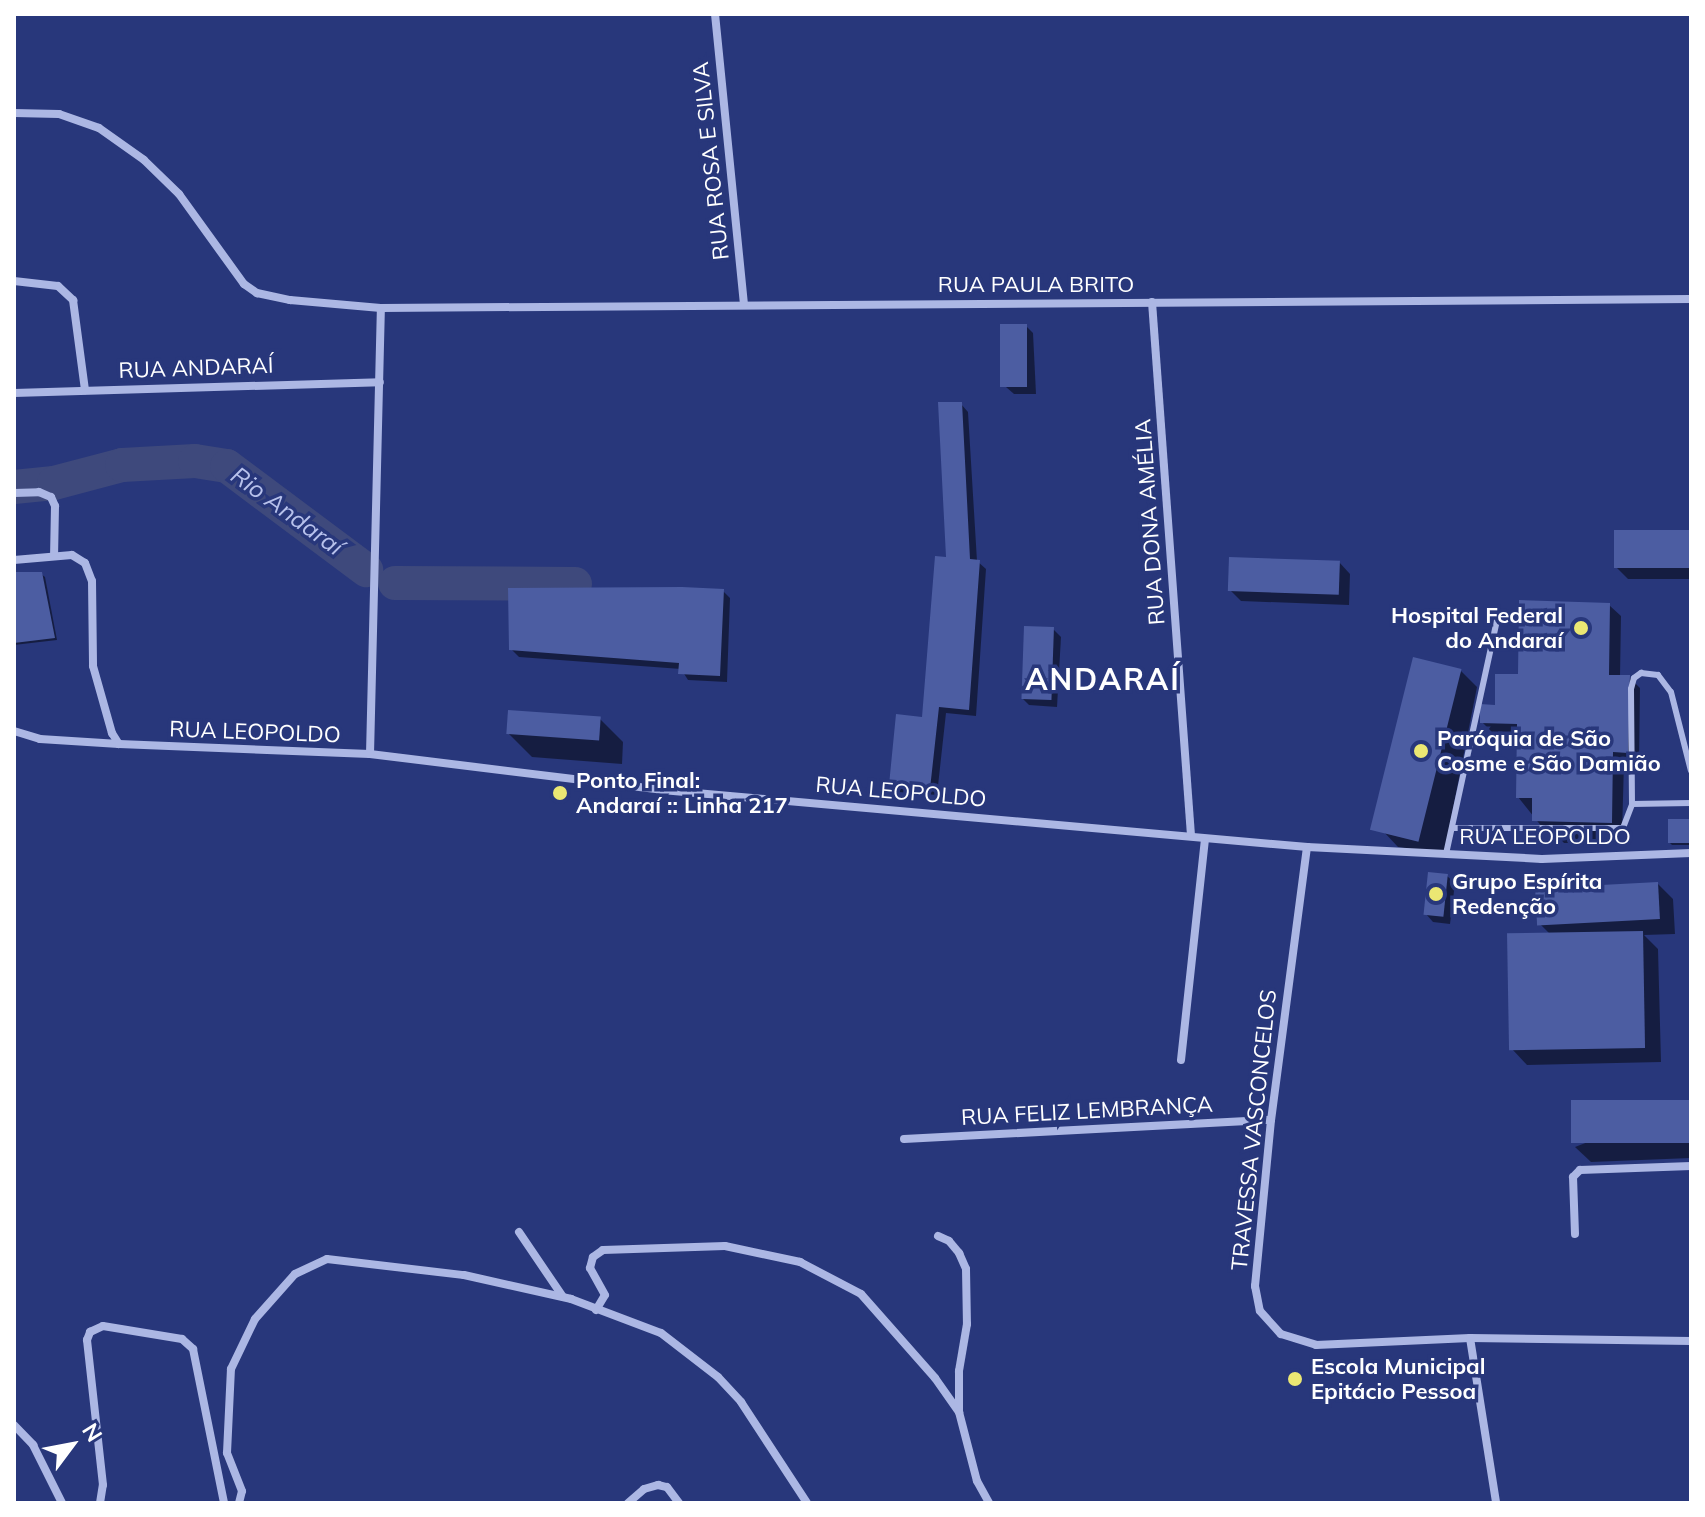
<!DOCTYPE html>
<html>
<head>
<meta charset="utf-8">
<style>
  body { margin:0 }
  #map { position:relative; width:1705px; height:1517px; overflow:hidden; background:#28377b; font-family:Mulish,sans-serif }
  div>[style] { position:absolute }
  .shadow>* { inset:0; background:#0007 }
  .river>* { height:34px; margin:-17px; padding:0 17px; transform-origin:17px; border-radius:17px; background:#3e497c }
  .building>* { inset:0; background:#4c5da2; transform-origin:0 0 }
  .lane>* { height:6px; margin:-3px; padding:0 3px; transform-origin:3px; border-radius:3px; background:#acb7e4 }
  .street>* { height:8px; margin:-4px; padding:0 4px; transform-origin:4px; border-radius:4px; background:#acb7e4 }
  .dots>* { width:22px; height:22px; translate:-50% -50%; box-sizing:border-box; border:4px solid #28377b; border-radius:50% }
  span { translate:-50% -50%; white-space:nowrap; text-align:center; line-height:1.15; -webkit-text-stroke:7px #28377b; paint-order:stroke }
  .street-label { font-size:22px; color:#fff }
  .poi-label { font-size:22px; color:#fff; font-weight:700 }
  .right { translate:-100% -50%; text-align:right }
  .left { translate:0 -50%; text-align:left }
  .water-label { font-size:24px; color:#b8c2ec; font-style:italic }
  .district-label { font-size:30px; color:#fff; font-weight:700; letter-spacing:2px }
  .frame { position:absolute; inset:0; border:16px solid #fff; pointer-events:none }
  .north { position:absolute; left:32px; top:1405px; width:80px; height:80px; -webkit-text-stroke:6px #28377b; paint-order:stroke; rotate:58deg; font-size:22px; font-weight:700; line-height:32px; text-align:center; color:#fff }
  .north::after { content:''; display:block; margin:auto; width:28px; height:36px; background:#fff; clip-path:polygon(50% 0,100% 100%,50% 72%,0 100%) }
</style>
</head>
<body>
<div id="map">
  <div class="shadow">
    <div style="clip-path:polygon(1026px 326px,1033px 333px,1036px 394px,1014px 394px,1006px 387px)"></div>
    <div style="clip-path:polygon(961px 404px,968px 412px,977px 561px,986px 569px,976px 716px,946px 713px,937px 795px,898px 792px,891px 784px,923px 719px,949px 559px)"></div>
    <div style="clip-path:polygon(1691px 532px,1691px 579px,1628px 579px,1616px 567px)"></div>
    <div style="clip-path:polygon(1339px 562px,1350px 574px,1349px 605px,1241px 601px,1230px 590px)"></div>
    <div style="clip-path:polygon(14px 574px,41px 574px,45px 577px,57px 640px,14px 645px)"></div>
    <div style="clip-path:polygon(723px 591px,730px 598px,727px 682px,688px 680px,681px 669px,519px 657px,511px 649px)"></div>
    <div style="clip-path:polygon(1609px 605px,1621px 616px,1620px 677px,1629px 677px,1640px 688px,1639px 763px,1624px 763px,1622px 834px,1603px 833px,1603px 843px,1564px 843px,1554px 832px,1546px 832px,1518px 797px,1519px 734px,1494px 734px,1482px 722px,1520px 676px)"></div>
    <div style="clip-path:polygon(1053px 629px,1061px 637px,1057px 707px,1029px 705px,1022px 698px)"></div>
    <div style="clip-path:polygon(1461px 671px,1477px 687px,1444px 854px,1398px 847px,1383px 831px)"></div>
    <div style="clip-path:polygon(600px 719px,623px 742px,622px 764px,532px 757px,508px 733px)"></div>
    <div style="clip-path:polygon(1691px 821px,1691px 845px,1672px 845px,1669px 842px)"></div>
    <div style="clip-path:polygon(1447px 876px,1455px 883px,1450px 924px,1433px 922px,1426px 914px)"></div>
    <div style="clip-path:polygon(1658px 884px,1673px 899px,1675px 934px,1644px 935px,1658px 949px,1661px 1062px,1527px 1065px,1512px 1049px,1551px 935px,1538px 922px)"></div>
    <div style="clip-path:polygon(1691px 1102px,1691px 1158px,1591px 1162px,1575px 1147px)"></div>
  </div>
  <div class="river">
    <div style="left:14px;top:487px;width:40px;rotate:-5.7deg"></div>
    <div style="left:54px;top:483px;width:70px;rotate:-14.8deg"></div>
    <div style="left:122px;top:465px;width:73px;rotate:-3.1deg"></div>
    <div style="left:195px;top:461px;width:32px;rotate:9deg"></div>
    <div style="left:227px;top:466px;width:174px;rotate:36.8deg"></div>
    <div style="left:395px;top:583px;width:180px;rotate:0.3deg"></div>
  </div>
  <div class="building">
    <div style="left:1000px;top:324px;width:27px;height:63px"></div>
    <div style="clip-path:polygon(938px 402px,962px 402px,970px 559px,980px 560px,969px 710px,939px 707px,930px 789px,889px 785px,896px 714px,922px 717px,935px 556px,946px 557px)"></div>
    <div style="left:1614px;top:530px;width:77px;height:38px"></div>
    <div style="left:1229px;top:557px;width:111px;height:34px;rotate:2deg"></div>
    <div style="clip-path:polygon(14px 572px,42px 572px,55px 638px,14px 643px)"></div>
    <div style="clip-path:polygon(682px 587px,724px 589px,720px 676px,678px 674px,679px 663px,509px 650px,508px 588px)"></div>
    <div style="clip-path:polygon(1519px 600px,1610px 603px,1609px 675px,1630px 675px,1628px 753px,1613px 752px,1612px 823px,1532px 821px,1532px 798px,1516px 798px,1517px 724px,1480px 723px,1480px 704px,1495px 705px,1495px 674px,1518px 674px)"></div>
    <div style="left:1024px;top:626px;width:30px;height:73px;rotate:2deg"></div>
    <div style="left:1413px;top:657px;width:50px;height:178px;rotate:14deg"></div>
    <div style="left:508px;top:710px;width:93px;height:24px;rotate:4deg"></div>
    <div style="left:1691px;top:819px;width:24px;height:23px;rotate:90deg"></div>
    <div style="left:1428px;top:872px;width:20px;height:43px;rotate:6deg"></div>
    <div style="left:1658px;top:882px;width:37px;height:123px;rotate:87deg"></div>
    <div style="left:1643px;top:931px;width:117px;height:136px;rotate:89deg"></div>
    <div style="left:1691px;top:1100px;width:43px;height:120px;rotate:90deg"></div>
  </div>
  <div class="lane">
    <div style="left:1632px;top:804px;width:59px;rotate:-1deg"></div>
    <div style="left:1452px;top:828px;width:171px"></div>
    <div style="left:1623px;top:828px;width:26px;rotate:-69deg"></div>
    <div style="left:1632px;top:804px;width:115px;rotate:-90.5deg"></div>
    <div style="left:1631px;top:689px;width:11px;rotate:-75deg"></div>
    <div style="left:1634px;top:678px;width:9px;rotate:-36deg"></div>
    <div style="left:1641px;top:673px;width:17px;rotate:7deg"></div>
    <div style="left:1658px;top:675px;width:21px;rotate:53deg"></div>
    <div style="left:1671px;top:692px;width:81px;rotate:75.8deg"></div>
    <div style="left:1446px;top:854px;width:239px;rotate:-77.7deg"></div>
  </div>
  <div class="street">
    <div style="left:715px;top:14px;width:291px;rotate:84.3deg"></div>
    <div style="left:14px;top:113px;width:45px;rotate:1.3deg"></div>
    <div style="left:59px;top:114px;width:42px;rotate:19.3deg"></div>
    <div style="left:99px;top:128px;width:55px;rotate:35.4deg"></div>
    <div style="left:144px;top:160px;width:49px;rotate:44.2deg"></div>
    <div style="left:179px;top:194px;width:111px;rotate:54.2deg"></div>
    <div style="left:244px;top:284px;width:16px;rotate:35deg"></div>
    <div style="left:257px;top:293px;width:34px;rotate:12deg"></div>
    <div style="left:290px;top:300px;width:91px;rotate:5deg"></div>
    <div style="left:381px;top:308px;width:1310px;rotate:-0.39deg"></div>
    <div style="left:14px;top:281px;width:44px;rotate:6.5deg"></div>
    <div style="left:58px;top:286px;width:21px;rotate:43deg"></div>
    <div style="left:73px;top:300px;width:91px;rotate:82.4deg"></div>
    <div style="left:1152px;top:302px;width:534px;rotate:85.82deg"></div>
    <div style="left:14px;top:393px;width:366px;rotate:-1.7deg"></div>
    <div style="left:14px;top:493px;width:25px;rotate:-2deg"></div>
    <div style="left:39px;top:492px;width:13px;rotate:23deg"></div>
    <div style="left:51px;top:497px;width:10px;rotate:66deg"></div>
    <div style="left:55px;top:506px;width:50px;rotate:91.1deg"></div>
    <div style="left:14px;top:560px;width:58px;rotate:-4.9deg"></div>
    <div style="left:72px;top:555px;width:15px;rotate:32deg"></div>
    <div style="left:85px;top:563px;width:19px;rotate:69deg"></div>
    <div style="left:92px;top:581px;width:85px;rotate:89.3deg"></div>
    <div style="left:93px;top:666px;width:70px;rotate:74.2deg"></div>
    <div style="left:112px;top:733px;width:13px;rotate:58deg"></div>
    <div style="left:14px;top:731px;width:27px;rotate:17deg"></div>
    <div style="left:40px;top:739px;width:79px;rotate:3.6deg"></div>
    <div style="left:119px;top:744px;width:251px;rotate:2.3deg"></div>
    <div style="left:370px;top:754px;width:294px;rotate:7deg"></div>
    <div style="left:662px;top:790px;width:648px;rotate:5.05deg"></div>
    <div style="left:1307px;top:847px;width:235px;rotate:2.9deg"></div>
    <div style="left:1542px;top:859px;width:149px;rotate:-2.3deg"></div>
    <div style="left:370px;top:754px;width:446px;rotate:-88.6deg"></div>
    <div style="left:1307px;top:847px;width:275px;rotate:97.5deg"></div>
    <div style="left:1271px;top:1120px;width:167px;rotate:95.5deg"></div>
    <div style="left:1255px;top:1286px;width:25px;rotate:79deg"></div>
    <div style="left:1260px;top:1311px;width:31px;rotate:48deg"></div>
    <div style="left:1281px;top:1334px;width:37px;rotate:17deg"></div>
    <div style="left:1316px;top:1345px;width:154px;rotate:-2.6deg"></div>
    <div style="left:1470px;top:1338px;width:221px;rotate:0.8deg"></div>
    <div style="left:1181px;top:1060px;width:222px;rotate:-83.8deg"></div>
    <div style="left:904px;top:1139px;width:367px;rotate:-3deg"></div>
    <div style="left:519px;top:1232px;width:78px;rotate:55.9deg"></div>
    <div style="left:1575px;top:1234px;width:57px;rotate:-92deg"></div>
    <div style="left:1573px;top:1177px;width:10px;rotate:-45deg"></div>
    <div style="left:1580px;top:1170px;width:111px;rotate:-2.1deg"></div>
    <div style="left:938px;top:1236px;width:12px;rotate:24deg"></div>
    <div style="left:949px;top:1241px;width:16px;rotate:50deg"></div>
    <div style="left:959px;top:1253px;width:17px;rotate:66deg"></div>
    <div style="left:966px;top:1269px;width:55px;rotate:89deg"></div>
    <div style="left:967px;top:1324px;width:48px;rotate:99.7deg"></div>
    <div style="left:959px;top:1371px;width:40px;rotate:90deg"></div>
    <div style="left:596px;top:1310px;width:17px;rotate:-59deg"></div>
    <div style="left:605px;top:1295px;width:31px;rotate:-119deg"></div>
    <div style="left:590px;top:1268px;width:11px;rotate:-75deg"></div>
    <div style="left:593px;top:1257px;width:12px;rotate:-35deg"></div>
    <div style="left:603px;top:1250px;width:122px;rotate:-1.9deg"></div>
    <div style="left:725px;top:1246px;width:77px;rotate:12deg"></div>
    <div style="left:800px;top:1262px;width:69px;rotate:27.7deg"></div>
    <div style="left:861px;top:1294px;width:112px;rotate:48.6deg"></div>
    <div style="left:935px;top:1378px;width:42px;rotate:54.8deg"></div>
    <div style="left:959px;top:1412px;width:71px;rotate:75.4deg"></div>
    <div style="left:977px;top:1481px;width:25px;rotate:61deg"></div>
    <div style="left:1470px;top:1338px;width:167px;rotate:81deg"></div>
    <div style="left:14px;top:1425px;width:28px;rotate:46deg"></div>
    <div style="left:33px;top:1445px;width:65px;rotate:63.4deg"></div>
    <div style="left:100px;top:1503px;width:18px;rotate:-81deg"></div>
    <div style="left:103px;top:1485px;width:146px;rotate:-96.3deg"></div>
    <div style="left:87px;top:1340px;width:9px;rotate:-69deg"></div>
    <div style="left:90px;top:1332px;width:14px;rotate:-25deg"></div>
    <div style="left:103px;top:1326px;width:80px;rotate:9.3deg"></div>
    <div style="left:182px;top:1339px;width:15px;rotate:42deg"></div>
    <div style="left:193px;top:1349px;width:157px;rotate:78.6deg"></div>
    <div style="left:239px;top:1503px;width:12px;rotate:-76deg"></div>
    <div style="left:242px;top:1491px;width:41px;rotate:-111.5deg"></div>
    <div style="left:227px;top:1453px;width:84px;rotate:-87.3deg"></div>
    <div style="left:231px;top:1369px;width:55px;rotate:-64.4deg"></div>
    <div style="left:255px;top:1319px;width:60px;rotate:-48.4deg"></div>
    <div style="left:295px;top:1274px;width:35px;rotate:-25deg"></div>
    <div style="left:327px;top:1259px;width:138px;rotate:6.7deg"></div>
    <div style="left:464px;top:1275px;width:110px;rotate:12.6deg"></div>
    <div style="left:571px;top:1299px;width:96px;rotate:20.7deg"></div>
    <div style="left:661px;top:1333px;width:72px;rotate:37.7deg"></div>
    <div style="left:718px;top:1377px;width:34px;rotate:47deg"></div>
    <div style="left:741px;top:1402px;width:121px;rotate:56.8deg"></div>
    <div style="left:628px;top:1503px;width:21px;rotate:-41deg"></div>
    <div style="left:644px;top:1489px;width:15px;rotate:-16deg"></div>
    <div style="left:658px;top:1485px;width:9px;rotate:13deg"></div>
    <div style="left:667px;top:1487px;width:20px;rotate:53deg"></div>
  </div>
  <div class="dots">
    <div style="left:1581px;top:628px;background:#ebe773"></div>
    <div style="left:1421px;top:751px;background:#ebe773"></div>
    <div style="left:560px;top:793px;background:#ebe773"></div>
    <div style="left:1436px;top:894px;background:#ebe773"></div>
    <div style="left:1295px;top:1379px;background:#ebe773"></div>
  </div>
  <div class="street-label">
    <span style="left:711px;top:161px;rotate:-96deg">RUA ROSA E SILVA</span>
    <span style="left:1036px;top:285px">RUA PAULA BRITO</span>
    <span style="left:196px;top:368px;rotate:-2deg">RUA ANDARAÍ</span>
    <span style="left:1150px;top:522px;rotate:-94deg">RUA DONA AMÉLIA</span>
    <span style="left:255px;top:732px;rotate:2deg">RUA LEOPOLDO</span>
    <span style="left:901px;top:792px;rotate:5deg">RUA LEOPOLDO</span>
    <span style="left:1545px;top:837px">RUA LEOPOLDO</span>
    <span style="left:1087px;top:1111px;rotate:-3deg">RUA FELIZ LEMBRANÇA</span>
    <span style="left:1254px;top:1130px;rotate:-84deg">TRAVESSA VASCONCELOS</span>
  </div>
  <div class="poi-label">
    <span class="right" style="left:1563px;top:628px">Hospital Federal<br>do Andaraí</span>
    <span class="left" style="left:1437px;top:751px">Paróquia de São<br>Cosme e São Damião</span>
    <span class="left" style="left:576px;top:793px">Ponto Final:<br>Andaraí :: Linha 217</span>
    <span class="left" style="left:1452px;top:894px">Grupo Espírita<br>Redenção</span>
    <span class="left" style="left:1311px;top:1379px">Escola Municipal<br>Epitácio Pessoa</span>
  </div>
  <div class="water-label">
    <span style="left:287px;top:511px;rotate:36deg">Rio Andaraí</span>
  </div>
  <div class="district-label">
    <span style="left:1103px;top:679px">ANDARAÍ</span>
  </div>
  <div class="frame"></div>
  <div class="north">N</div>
</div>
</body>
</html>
